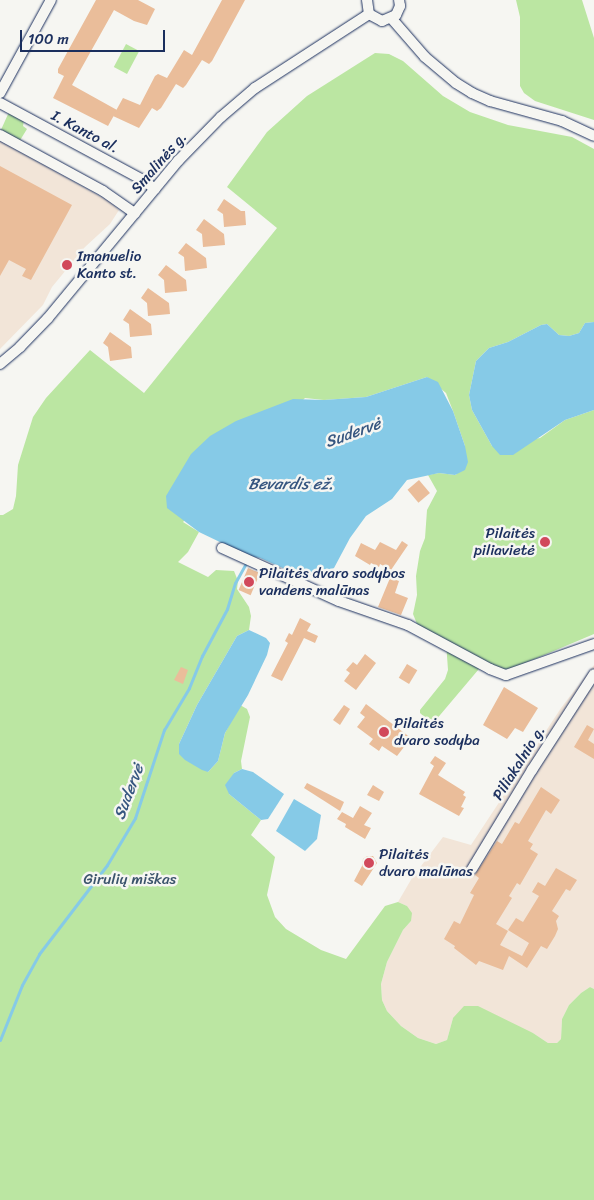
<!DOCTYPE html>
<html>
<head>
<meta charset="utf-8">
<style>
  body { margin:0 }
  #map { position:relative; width:594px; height:1200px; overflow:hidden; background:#f6f6f2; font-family:Sriracha,sans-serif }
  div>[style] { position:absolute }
  .built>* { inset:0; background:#f2e5d8 }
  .green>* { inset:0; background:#bbe6a2; transform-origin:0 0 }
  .water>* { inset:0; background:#86cae7 }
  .stream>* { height:3px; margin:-1.5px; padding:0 1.5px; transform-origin:1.5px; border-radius:1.5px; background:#86cae7 }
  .building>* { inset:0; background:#eabd9a; transform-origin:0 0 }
  .roads { filter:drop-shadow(0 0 1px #1b2f5e) drop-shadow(0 0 1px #1b2f5e) }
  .minor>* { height:10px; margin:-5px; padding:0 5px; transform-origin:5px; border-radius:5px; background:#f6f6f2 }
  .dots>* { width:14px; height:14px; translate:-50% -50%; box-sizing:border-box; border:2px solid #f6f6f2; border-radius:50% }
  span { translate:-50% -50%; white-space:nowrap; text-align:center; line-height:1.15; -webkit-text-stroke:5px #f6f6f2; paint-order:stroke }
  .street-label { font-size:15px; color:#1b2f5e }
  .poi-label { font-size:15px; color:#1b2f5e }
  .left { translate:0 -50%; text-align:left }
  .right { translate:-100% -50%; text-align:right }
  .park-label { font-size:15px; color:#3b546c }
  .water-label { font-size:16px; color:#365680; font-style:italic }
  .scale { position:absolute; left:20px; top:30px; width:145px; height:22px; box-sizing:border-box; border:2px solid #1b2f5e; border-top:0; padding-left:6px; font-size:15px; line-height:18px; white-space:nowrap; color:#1b2f5e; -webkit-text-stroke:4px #f6f6f2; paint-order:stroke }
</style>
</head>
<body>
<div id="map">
  <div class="built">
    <div style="clip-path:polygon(0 141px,109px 201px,119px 210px,110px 224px,85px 247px,52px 287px,43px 305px,0 349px)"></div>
    <div style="clip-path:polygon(594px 665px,594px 989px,590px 987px,581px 993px,569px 1005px,562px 1019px,561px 1039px,557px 1043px,548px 1043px,533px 1033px,453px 1018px,447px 1040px,436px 1044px,418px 1038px,401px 1026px,387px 1011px,382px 1000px,381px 984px,387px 962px,403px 930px,411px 921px,407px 906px,398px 902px,412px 878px,443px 837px,471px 845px,561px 708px)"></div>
  </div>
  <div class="green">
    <div style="clip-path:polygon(516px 0,582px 0,594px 38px,594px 120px,535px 101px,524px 93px,520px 86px,520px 17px)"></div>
    <div style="left:126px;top:44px;width:15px;height:26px;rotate:28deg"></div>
    <div style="clip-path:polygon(375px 53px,389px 54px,403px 61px,443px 96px,470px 112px,508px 125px,572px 137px,594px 149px,594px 322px,585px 323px,579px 333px,569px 336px,559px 335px,547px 324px,541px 325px,508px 342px,489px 348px,476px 361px,469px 395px,472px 410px,492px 446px,540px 438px,565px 420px,594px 410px,594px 634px,511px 669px,503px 669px,484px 663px,435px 721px,430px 722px,420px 713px,420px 710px,445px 679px,448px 670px,446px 642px,421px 628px,417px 624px,413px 614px,417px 595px,416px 576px,420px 551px,425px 538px,427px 510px,437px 491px,428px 475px,439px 473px,456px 475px,465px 446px,453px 411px,446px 393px,427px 377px,366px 397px,324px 400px,305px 398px,183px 522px,199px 532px,188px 552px,178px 562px,208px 577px,216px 570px,234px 571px,238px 581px,237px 589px,249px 607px,251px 616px,249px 630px,237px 636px,197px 705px,179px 744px,208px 772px,218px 761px,225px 733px,240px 705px,247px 709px,250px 717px,241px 761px,242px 769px,234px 773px,229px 794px,261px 820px,251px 835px,275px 857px,267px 895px,275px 917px,286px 929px,321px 950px,346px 959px,385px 906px,398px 902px,407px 906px,412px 913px,411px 921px,403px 930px,387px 962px,381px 984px,382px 1000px,387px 1011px,401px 1026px,418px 1038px,436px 1044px,447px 1040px,453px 1018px,464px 1006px,478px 1006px,533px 1033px,548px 1043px,557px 1043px,561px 1039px,562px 1019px,569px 1005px,581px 993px,590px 987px,594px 989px,594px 1200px,0 1200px,0 515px,3px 515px,13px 509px,16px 496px,18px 465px,33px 417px,46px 398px,90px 350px,144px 393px,277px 228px,227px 187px,267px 132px,307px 96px)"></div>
    <div style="clip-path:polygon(9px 112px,24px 120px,23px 126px,27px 129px,19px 142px,0 132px)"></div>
  </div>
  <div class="water">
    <div style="clip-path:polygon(594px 322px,594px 410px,565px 420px,513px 455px,500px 455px,492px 446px,472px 410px,469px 395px,476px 361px,489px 348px,508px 342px,541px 325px,547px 324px,559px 335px,569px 336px,579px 333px,585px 323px)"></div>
    <div style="clip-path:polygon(427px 377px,438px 382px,453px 411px,465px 446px,468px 462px,465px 470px,455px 475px,439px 473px,407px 480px,392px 499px,366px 516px,350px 538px,334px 568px,325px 573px,301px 576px,260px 558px,249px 556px,199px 532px,167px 508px,166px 496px,191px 454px,210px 436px,236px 421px,293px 399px,324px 400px,366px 397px)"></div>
    <div style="clip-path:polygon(249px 630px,266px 638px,270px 643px,267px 655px,248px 695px,225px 733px,218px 761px,208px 772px,202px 770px,185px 760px,179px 754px,179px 744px,197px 705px,237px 636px)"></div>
    <div style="clip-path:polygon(242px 769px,253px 772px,284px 794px,268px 819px,261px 820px,229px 794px,225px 785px,234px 773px)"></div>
    <div style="clip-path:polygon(294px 799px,321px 815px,317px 839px,305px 851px,276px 831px)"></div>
  </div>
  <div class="stream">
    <div style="left:0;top:1040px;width:59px;rotate:-68.2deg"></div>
    <div style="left:22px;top:985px;width:35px;rotate:-61deg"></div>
    <div style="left:39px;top:954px;width:112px;rotate:-52.6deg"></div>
    <div style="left:107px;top:865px;width:55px;rotate:-59.2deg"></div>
    <div style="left:135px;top:818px;width:93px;rotate:-71.8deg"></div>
    <div style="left:164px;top:730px;width:49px;rotate:-59.2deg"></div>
    <div style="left:189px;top:688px;width:35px;rotate:-68deg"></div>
    <div style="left:202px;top:656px;width:53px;rotate:-62deg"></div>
    <div style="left:227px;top:609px;width:27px;rotate:-73deg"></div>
    <div style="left:235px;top:583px;width:21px;rotate:-61deg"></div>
  </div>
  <div class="building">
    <div style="clip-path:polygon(96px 0,138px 0,155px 9px,147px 25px,134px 21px,114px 10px,72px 85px,117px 110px,108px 126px,53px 98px,64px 76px,58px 73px,58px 69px)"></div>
    <div style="clip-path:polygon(222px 0,245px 0,212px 61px,209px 64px,202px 60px,186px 85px,183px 88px,176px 84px,161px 108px,157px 111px,152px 108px,139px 128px,113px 116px,123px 98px,140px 105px,155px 76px,158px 74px,167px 78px,184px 50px,192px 55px)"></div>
    <div style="clip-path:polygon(0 166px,72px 205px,31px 280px,22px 276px,26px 269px,9px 260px,0 276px)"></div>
    <div style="clip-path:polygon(224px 199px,241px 211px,245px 211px,246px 225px,224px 227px,223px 214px,217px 210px)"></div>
    <div style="clip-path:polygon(204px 219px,224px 234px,225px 245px,203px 247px,202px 234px,196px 230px)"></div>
    <div style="clip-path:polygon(186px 243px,206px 258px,207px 268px,185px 271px,184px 257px,178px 253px)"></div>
    <div style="clip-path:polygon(166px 265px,186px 280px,187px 291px,165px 293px,164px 280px,158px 275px)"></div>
    <div style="clip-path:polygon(148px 288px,169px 303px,170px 314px,148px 316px,147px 303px,141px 298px)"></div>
    <div style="clip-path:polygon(130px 309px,151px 324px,152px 335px,130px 337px,129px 324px,123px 320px)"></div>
    <div style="clip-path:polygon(110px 332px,131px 347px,132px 358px,110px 361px,108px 347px,103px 343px)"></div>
    <div style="left:419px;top:480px;width:17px;height:15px;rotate:50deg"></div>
    <div style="clip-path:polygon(402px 541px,408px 545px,391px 570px,380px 564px,379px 567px,371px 563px,370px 565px,355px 556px,361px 543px,375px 550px,380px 542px,396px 550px)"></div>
    <div style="left:248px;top:568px;width:13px;height:24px;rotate:23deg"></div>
    <div style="clip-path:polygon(390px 578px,399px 581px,395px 593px,408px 598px,401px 615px,378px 607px)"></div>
    <div style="clip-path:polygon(300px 618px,311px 624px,307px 631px,318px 636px,315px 643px,304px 638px,282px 681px,271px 676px,288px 643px,285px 641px,289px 633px,292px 635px)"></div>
    <div style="clip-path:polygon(365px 654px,376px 663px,356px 690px,344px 681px,350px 673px,346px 670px,353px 662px,357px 665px)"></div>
    <div style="left:407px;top:664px;width:12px;height:16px;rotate:31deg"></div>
    <div style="clip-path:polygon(181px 667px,188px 670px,183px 684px,174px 680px)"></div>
    <div style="clip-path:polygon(504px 687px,538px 708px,523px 732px,515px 728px,507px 739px,483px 725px)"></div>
    <div style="clip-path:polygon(366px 704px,411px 738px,397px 756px,382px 746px,379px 751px,369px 744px,373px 739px,357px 727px,365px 717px,360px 713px)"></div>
    <div style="clip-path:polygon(344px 705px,350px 709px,340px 725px,333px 720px)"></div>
    <div style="clip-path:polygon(587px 725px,594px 729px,588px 740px,594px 744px,594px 759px,574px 747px)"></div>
    <div style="clip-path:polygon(435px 756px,446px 763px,438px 775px,465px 792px,463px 795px,466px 797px,461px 807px,464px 808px,459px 816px,419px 794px,434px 766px,430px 763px)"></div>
    <div style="clip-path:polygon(307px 783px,344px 802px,340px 811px,304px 788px)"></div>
    <div style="clip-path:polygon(373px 785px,384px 792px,379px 801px,367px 795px)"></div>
    <div style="clip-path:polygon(541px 787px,560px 800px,551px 814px,546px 810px,528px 841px,533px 844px,530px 849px,538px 854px,520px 885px,517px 883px,509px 896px,512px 898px,496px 924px,508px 931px,500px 945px,522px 956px,529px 943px,508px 930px,516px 918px,523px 922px,539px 896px,532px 892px,538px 882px,545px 886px,556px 868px,577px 880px,570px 891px,566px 889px,552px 911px,559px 916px,556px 921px,558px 929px,555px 936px,547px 949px,541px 946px,527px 968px,509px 956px,503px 970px,479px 961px,476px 965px,454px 948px,455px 946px,444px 939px,454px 921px,460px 924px,474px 895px,470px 893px,479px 878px,475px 875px,497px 841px,502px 844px,515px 822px,519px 824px)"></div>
    <div style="clip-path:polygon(360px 806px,372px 813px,364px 825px,371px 828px,365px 839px,345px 827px,346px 824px,337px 819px,342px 812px,353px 818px)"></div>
    <div style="clip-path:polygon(367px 856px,373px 856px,377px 863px,362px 886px,354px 881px,362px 866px,363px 859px)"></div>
  </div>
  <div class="roads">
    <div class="minor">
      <div style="left:367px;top:0;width:14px;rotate:82deg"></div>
      <div style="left:369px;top:14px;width:15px;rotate:28deg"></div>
      <div style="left:382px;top:21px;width:15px;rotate:-23deg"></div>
      <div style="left:396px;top:15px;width:10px;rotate:-66deg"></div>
      <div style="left:400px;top:6px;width:6px;rotate:-99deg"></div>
      <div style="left:392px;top:19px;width:50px;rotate:49deg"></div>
      <div style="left:425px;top:57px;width:40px;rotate:40deg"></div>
      <div style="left:456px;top:83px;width:19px;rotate:32deg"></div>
      <div style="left:472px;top:93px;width:20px;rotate:24deg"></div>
      <div style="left:490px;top:101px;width:75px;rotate:15.5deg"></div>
      <div style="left:562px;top:121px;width:35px;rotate:25deg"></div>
      <div style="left:0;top:93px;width:106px;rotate:-61.3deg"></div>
      <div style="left:0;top:103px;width:162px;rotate:28.3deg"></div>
      <div style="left:143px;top:180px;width:15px;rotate:37deg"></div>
      <div style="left:0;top:135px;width:117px;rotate:28.5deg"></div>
      <div style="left:103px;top:191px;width:39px;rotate:35deg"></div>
      <div style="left:0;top:364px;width:26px;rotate:-40deg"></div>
      <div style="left:20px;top:347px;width:40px;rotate:-46deg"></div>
      <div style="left:48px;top:318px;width:204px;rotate:-50.4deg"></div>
      <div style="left:178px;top:161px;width:62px;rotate:-45.7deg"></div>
      <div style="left:221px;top:117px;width:45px;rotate:-40.5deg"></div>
      <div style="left:255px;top:88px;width:136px;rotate:-33deg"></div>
      <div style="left:222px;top:548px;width:128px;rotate:24.4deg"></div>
      <div style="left:339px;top:601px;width:73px;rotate:19.2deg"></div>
      <div style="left:408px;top:625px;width:93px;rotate:28.2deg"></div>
      <div style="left:490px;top:669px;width:17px;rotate:21deg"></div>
      <div style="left:506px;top:675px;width:93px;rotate:-19.4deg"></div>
      <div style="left:472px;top:869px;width:116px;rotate:-58.8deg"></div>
      <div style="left:532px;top:770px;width:114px;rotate:-57.1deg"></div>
    </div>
  </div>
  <div class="dots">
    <div style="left:67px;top:265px;background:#d1495b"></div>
    <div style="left:545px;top:542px;background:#d1495b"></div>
    <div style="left:249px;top:582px;background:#d1495b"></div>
    <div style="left:384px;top:732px;background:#d1495b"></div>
    <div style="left:369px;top:863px;background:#d1495b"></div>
  </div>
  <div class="street-label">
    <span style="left:85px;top:132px;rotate:28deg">I. Kanto al.</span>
    <span style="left:159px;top:163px;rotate:-49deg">Smalinės g.</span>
    <span style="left:519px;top:763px;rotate:-58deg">Piliakalnio g.</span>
  </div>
  <div class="poi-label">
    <span class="left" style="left:77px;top:265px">Imanuelio<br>Kanto st.</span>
    <span class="right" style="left:535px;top:542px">Pilaitės<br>piliavietė</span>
    <span class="left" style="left:259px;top:582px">Pilaitės dvaro sodybos<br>vandens malūnas</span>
    <span class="left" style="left:394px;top:732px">Pilaitės<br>dvaro sodyba</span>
    <span class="left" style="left:379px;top:863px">Pilaitės<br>dvaro malūnas</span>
  </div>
  <div class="park-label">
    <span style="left:130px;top:880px">Girulių miškas</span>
  </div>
  <div class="water-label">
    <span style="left:353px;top:433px;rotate:-20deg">Sudervė</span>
    <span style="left:291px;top:484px">Bevardis ež.</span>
    <span style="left:129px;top:792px;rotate:-69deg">Sudervė</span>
  </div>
  <div class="scale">100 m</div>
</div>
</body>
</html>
